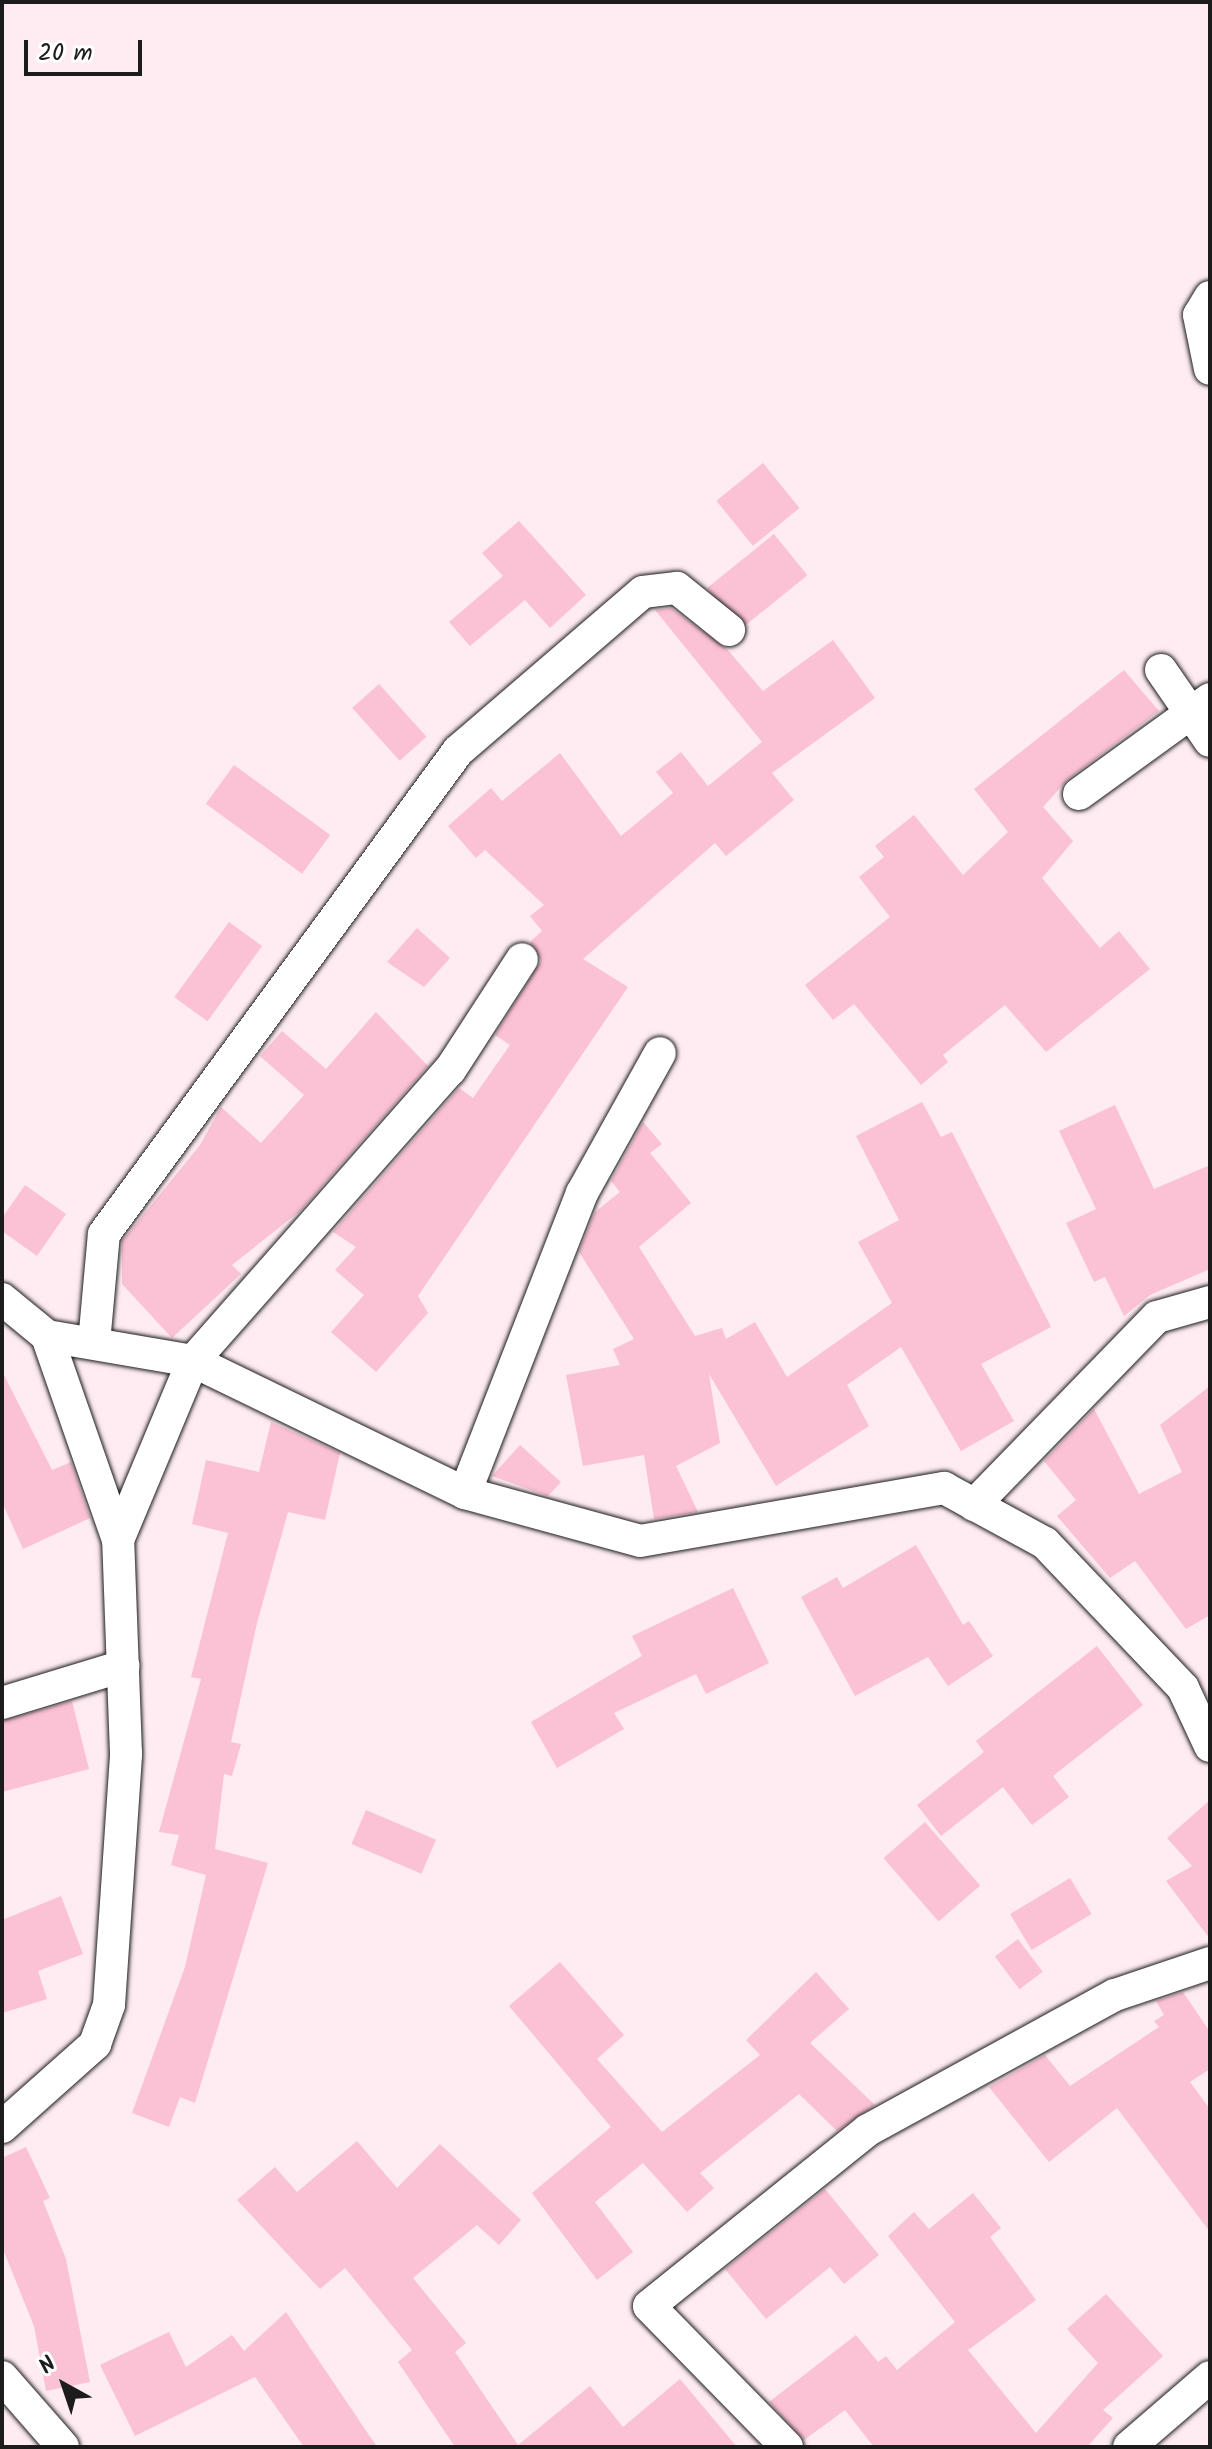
<!DOCTYPE html>
<html>
<head>
<meta charset="utf-8">
<style>
  body { margin:0 }
  #map { position:relative; width:1212px; height:2449px; overflow:hidden; background:#feecf2; font-family:Kalam,sans-serif }
  div>[style] { position:absolute }
  .building>* { inset:0; background:#fbc1d4; transform-origin:0 0 }
  .roads { filter:drop-shadow(0 0 2px #1c1c1c) drop-shadow(0 0 2px #1c1c1c) }
  .minor>* { height:32px; margin:-16px; padding:0 16px; transform-origin:16px; border-radius:16px; background:#fff }
  span { translate:-50% -50%; white-space:nowrap; text-align:center; line-height:1.15; -webkit-text-stroke:7px #fff; paint-order:stroke }
  .frame { position:absolute; inset:0; border:4px solid #1c1c1c; pointer-events:none }
  .north { position:absolute; left:24px; top:2345px; width:80px; height:80px; -webkit-text-stroke:6px #fff; paint-order:stroke; rotate:320deg; font-size:22px; font-weight:700; line-height:32px; text-align:center; color:#1c1c1c }
  .north::after { content:''; display:block; margin:auto; width:28px; height:36px; background:#1c1c1c; clip-path:polygon(50% 0,100% 100%,50% 72%,0 100%) }
  .scale { position:absolute; left:24px; top:40px; width:118px; height:36px; box-sizing:border-box; border:4px solid #1c1c1c; border-top:0; padding-left:10px; font-size:24px; line-height:28px; white-space:nowrap; color:#1c1c1c; -webkit-text-stroke:6px #fff; paint-order:stroke }
</style>
</head>
<body>
<div id="map">
  <div class="building">
    <div style="left:763px;top:463px;width:58px;height:60px;rotate:51deg"></div>
    <div style="clip-path:polygon(519px 521px,586px 595px,550px 628px,525px 600px,470px 646px,449px 622px,503px 576px,482px 553px)"></div>
    <div style="left:774px;top:534px;width:53px;height:86px;rotate:51deg"></div>
    <div style="clip-path:polygon(671px 608px,727px 649px,763px 691px,833px 640px,875px 698px,772px 773px,794px 800px,726px 856px,715px 843px,583px 959px,628px 987px,418px 1296px,428px 1313px,376px 1372px,331px 1332px,364px 1295px,335px 1270px,356px 1247px,333px 1232px,459px 1088px,473px 1098px,510px 1045px,495px 1035px,541px 961px,530px 942px,542px 931px,530px 916px,544px 905px,485px 850px,476px 858px,448px 826px,491px 788px,502px 801px,560px 753px,621px 836px,673px 793px,656px 772px,681px 752px,708px 786px,762px 742px,655px 610px)"></div>
    <div style="clip-path:polygon(1124px 670px,1159px 711px,1068px 779px,1043px 807px,1073px 841px,1042px 878px,1100px 948px,1119px 931px,1150px 969px,1046px 1052px,1005px 1005px,943px 1055px,948px 1062px,921px 1085px,854px 1004px,833px 1020px,805px 985px,890px 917px,859px 877px,884px 857px,875px 846px,914px 815px,963px 875px,1008px 832px,974px 789px)"></div>
    <div style="left:379px;top:684px;width:71px;height:36px;rotate:48deg"></div>
    <div style="left:234px;top:765px;width:119px;height:48px;rotate:36deg"></div>
    <div style="left:229px;top:922px;width:41px;height:93px;rotate:36deg"></div>
    <div style="clip-path:polygon(417px 928px,450px 958px,424px 987px,387px 962px)"></div>
    <div style="clip-path:polygon(376px 1012px,428px 1066px,300px 1211px,232px 1265px,241px 1274px,172px 1338px,122px 1284px,122px 1241px,200px 1145px,221px 1107px,261px 1143px,304px 1095px,260px 1056px,282px 1031px,326px 1069px)"></div>
    <div style="clip-path:polygon(922px 1102px,941px 1137px,952px 1132px,1051px 1327px,981px 1364px,1014px 1421px,961px 1451px,901px 1347px,847px 1385px,869px 1426px,776px 1486px,709px 1374px,720px 1443px,676px 1466px,698px 1512px,654px 1519px,644px 1455px,583px 1466px,566px 1375px,620px 1365px,613px 1349px,634px 1339px,579px 1252px,595px 1212px,620px 1192px,611px 1181px,643px 1122px,662px 1144px,650px 1153px,691px 1203px,639px 1247px,695px 1336px,722px 1328px,726px 1339px,755px 1322px,787px 1377px,892px 1303px,858px 1242px,899px 1220px,856px 1136px)"></div>
    <div style="clip-path:polygon(1115px 1105px,1154px 1189px,1210px 1165px,1210px 1269px,1150px 1295px,1124px 1316px,1105px 1277px,1094px 1282px,1066px 1223px,1096px 1209px,1059px 1131px)"></div>
    <div style="clip-path:polygon(25px 1185px,66px 1214px,37px 1256px,2px 1231px,2px 1218px)"></div>
    <div style="clip-path:polygon(2px 1371px,52px 1470px,71px 1462px,90px 1518px,23px 1549px,2px 1502px)"></div>
    <div style="clip-path:polygon(1210px 1386px,1210px 1615px,1186px 1629px,1135px 1561px,1110px 1578px,1057px 1516px,1076px 1500px,1044px 1461px,1094px 1409px,1139px 1494px,1182px 1472px,1160px 1425px)"></div>
    <div style="clip-path:polygon(271px 1422px,340px 1453px,325px 1520px,288px 1512px,257px 1623px,231px 1742px,241px 1744px,232px 1776px,224px 1774px,215px 1849px,268px 1863px,195px 2103px,180px 2097px,169px 2127px,132px 2113px,185px 1967px,206px 1875px,171px 1865px,179px 1835px,159px 1832px,201px 1679px,191px 1677px,228px 1533px,192px 1524px,206px 1460px,259px 1472px)"></div>
    <div style="clip-path:polygon(520px 1445px,561px 1482px,548px 1496px,492px 1476px)"></div>
    <div style="clip-path:polygon(916px 1545px,963px 1625px,969px 1621px,993px 1656px,948px 1686px,928px 1657px,855px 1696px,801px 1597px,837px 1577px,843px 1588px)"></div>
    <div style="clip-path:polygon(733px 1588px,769px 1663px,706px 1694px,696px 1674px,614px 1713px,624px 1729px,557px 1768px,531px 1722px,642px 1656px,632px 1636px)"></div>
    <div style="clip-path:polygon(1097px 1646px,1143px 1705px,1053px 1776px,1069px 1797px,1032px 1825px,1003px 1787px,941px 1836px,917px 1805px,984px 1752px,976px 1741px)"></div>
    <div style="clip-path:polygon(72px 1701px,89px 1769px,2px 1792px,2px 1721px)"></div>
    <div style="clip-path:polygon(1210px 1800px,1210px 1939px,1166px 1881px,1192px 1866px,1167px 1838px)"></div>
    <div style="left:366px;top:1810px;width:76px;height:37px;rotate:23deg"></div>
    <div style="left:925px;top:1822px;width:84px;height:55px;rotate:49deg"></div>
    <div style="left:1070px;top:1878px;width:42px;height:70px;rotate:59deg"></div>
    <div style="clip-path:polygon(61px 1896px,83px 1954px,38px 1971px,47px 1999px,2px 2013px,2px 1920px)"></div>
    <div style="left:1018px;top:1939px;width:41px;height:29px;rotate:53deg"></div>
    <div style="clip-path:polygon(560px 1962px,624px 2035px,597px 2059px,662px 2132px,760px 2055px,746px 2040px,816px 1972px,849px 2009px,810px 2043px,875px 2105px,837px 2131px,799px 2094px,700px 2173px,714px 2188px,687px 2212px,643px 2163px,595px 2202px,633px 2252px,597px 2280px,532px 2193px,611px 2127px,509px 2006px)"></div>
    <div style="clip-path:polygon(1183px 1992px,1210px 2032px,1210px 2069px,1190px 2082px,1210px 2109px,1210px 2232px,1117px 2108px,1049px 2162px,989px 2087px,1045px 2055px,1070px 2086px,1159px 2027px,1154px 2021px,1164px 2015px,1156px 2001px)"></div>
    <div style="clip-path:polygon(357px 2141px,397px 2188px,440px 2144px,521px 2220px,499px 2245px,477px 2225px,413px 2278px,466px 2343px,455px 2352px,518px 2445px,590px 2386px,623px 2427px,680px 2379px,737px 2447px,455px 2447px,398px 2362px,412px 2350px,345px 2268px,320px 2289px,237px 2200px,275px 2167px,297px 2192px)"></div>
    <div style="clip-path:polygon(26px 2147px,50px 2198px,43px 2201px,66px 2259px,90px 2382px,46px 2391px,34px 2326px,2px 2247px,2px 2158px)"></div>
    <div style="clip-path:polygon(825px 2189px,879px 2255px,844px 2284px,830px 2267px,766px 2319px,725px 2269px)"></div>
    <div style="clip-path:polygon(973px 2193px,1001px 2228px,990px 2237px,1036px 2300px,968px 2350px,1036px 2433px,1098px 2363px,1067px 2329px,1106px 2294px,1163px 2356px,1103px 2410px,1113px 2418px,1087px 2447px,874px 2447px,845px 2410px,804px 2440px,769px 2402px,856px 2335px,878px 2362px,886px 2356px,897px 2370px,955px 2322px,888px 2236px,914px 2212px,929px 2229px)"></div>
    <div style="clip-path:polygon(286px 2312px,377px 2447px,304px 2447px,255px 2377px,135px 2436px,100px 2365px,169px 2332px,186px 2367px,232px 2335px,244px 2351px)"></div>
  </div>
  <div class="roads">
    <div class="minor">
      <div style="left:1210px;top:297px;width:21px;rotate:121deg"></div>
      <div style="left:1199px;top:315px;width:55px;rotate:78.5deg"></div>
      <div style="left:1161px;top:670px;width:86px;rotate:55.4deg"></div>
      <div style="left:1079px;top:794px;width:162px;rotate:-35.9deg"></div>
      <div style="left:2px;top:1299px;width:58px;rotate:39.4deg"></div>
      <div style="left:47px;top:1336px;width:148px;rotate:9.7deg"></div>
      <div style="left:193px;top:1361px;width:302px;rotate:25.9deg"></div>
      <div style="left:465px;top:1493px;width:181px;rotate:15.3deg"></div>
      <div style="left:640px;top:1541px;width:309px;rotate:-9.9deg"></div>
      <div style="left:944px;top:1488px;width:115px;rotate:28.6deg"></div>
      <div style="left:1045px;top:1543px;width:200px;rotate:46.4deg"></div>
      <div style="left:1183px;top:1688px;width:64px;rotate:65deg"></div>
      <div style="left:94px;top:1343px;width:109px;rotate:-84.8deg"></div>
      <div style="left:104px;top:1234px;width:599px;rotate:-53.76deg"></div>
      <div style="left:458px;top:751px;width:244px;rotate:-40.7deg"></div>
      <div style="left:643px;top:592px;width:34px;rotate:-7deg"></div>
      <div style="left:677px;top:588px;width:67px;rotate:38.9deg"></div>
      <div style="left:465px;top:1493px;width:322px;rotate:-68.7deg"></div>
      <div style="left:582px;top:1193px;width:160px;rotate:-60.9deg"></div>
      <div style="left:974px;top:1505px;width:262px;rotate:-45.8deg"></div>
      <div style="left:1157px;top:1317px;width:55px;rotate:-15.8deg"></div>
      <div style="left:118px;top:1540px;width:194px;rotate:-67.3deg"></div>
      <div style="left:193px;top:1361px;width:388px;rotate:-48.6deg"></div>
      <div style="left:450px;top:1070px;width:132px;rotate:-57deg"></div>
      <div style="left:2px;top:1703px;width:127px;rotate:-17deg"></div>
      <div style="left:2px;top:2127px;width:125px;rotate:-41.7deg"></div>
      <div style="left:95px;top:2044px;width:41px;rotate:-70.3deg"></div>
      <div style="left:109px;top:2005px;width:252px;rotate:-86.1deg"></div>
      <div style="left:126px;top:1754px;width:214px;rotate:-92.1deg"></div>
      <div style="left:118px;top:1540px;width:216px;rotate:-109.2deg"></div>
      <div style="left:2px;top:2377px;width:93px;rotate:48.9deg"></div>
      <div style="left:787px;top:2447px;width:197px;rotate:-134.4deg"></div>
      <div style="left:649px;top:2306px;width:281px;rotate:-38.8deg"></div>
      <div style="left:868px;top:2130px;width:281px;rotate:-28.7deg"></div>
      <div style="left:1115px;top:1995px;width:100px;rotate:-18.6deg"></div>
      <div style="left:1129px;top:2447px;width:107px;rotate:-40.8deg"></div>
    </div>
  </div>
  <div class="frame"></div>
  <div class="north">N</div>
  <div class="scale">20 m</div>
</div>
</body>
</html>
